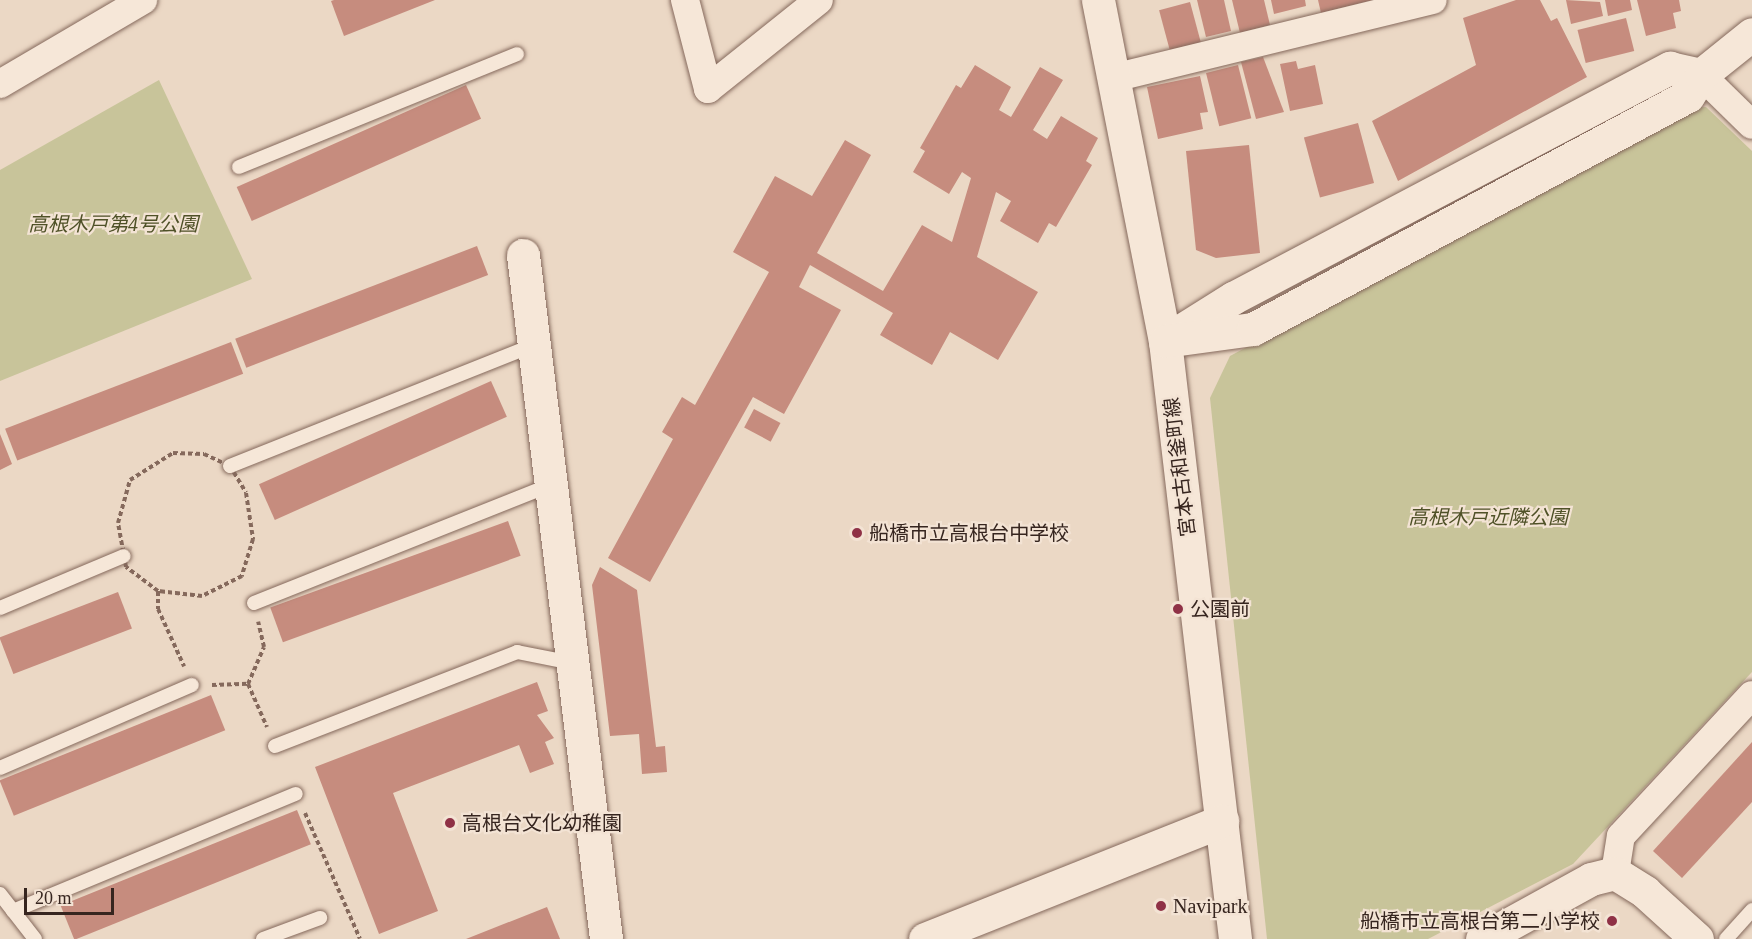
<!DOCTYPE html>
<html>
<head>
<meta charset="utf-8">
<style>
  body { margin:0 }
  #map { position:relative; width:1752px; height:939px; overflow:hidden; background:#ebd8c5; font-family:"Times New Roman","Noto Sans JP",serif }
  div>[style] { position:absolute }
  .green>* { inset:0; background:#c8c49a }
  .building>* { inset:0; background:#c68c7e; transform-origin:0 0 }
  .path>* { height:4px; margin-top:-2px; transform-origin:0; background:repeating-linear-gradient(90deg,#85695c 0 4.5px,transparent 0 7.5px) }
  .roads { filter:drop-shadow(0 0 2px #85695c) drop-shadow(0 0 2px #85695c) }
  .lane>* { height:14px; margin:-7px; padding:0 7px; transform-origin:7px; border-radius:7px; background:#f6e7d8 }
  .street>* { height:28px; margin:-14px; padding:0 14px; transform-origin:14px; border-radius:14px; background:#f6e7d8 }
  .secondary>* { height:33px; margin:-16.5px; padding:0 16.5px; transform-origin:16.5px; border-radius:16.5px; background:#f6e7d8 }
  .dots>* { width:16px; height:16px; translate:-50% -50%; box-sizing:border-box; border:3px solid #f3e3d4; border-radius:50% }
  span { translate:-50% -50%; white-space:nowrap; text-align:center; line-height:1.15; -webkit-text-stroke:4.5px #f3e3d4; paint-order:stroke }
  .park-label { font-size:20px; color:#4f5127; font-style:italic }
  .street-label { font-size:20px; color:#36251f }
  .poi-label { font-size:20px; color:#36251f }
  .left { translate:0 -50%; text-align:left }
  .right { translate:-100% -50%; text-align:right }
  .scale { position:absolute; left:24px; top:888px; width:90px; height:27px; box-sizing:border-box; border:3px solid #36251f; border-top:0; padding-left:8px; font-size:18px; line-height:21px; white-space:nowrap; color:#36251f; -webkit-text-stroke:4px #f3e3d4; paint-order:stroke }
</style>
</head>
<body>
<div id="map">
  <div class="green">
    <div style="clip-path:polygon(159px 80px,252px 279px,0 381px,0 170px)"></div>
    <div style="clip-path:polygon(1706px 107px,1752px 151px,1752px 672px,1573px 864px,1428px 939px,1267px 939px,1210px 398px,1230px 356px,1692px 108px)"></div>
  </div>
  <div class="building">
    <div style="clip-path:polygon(435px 0,344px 36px,331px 1px,334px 0)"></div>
    <div style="clip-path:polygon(1197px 0,1224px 0,1231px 31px,1206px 37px)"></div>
    <div style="clip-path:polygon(1232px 0,1264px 0,1270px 25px,1240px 33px)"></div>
    <div style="clip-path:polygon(1271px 0,1305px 0,1306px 6px,1274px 14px)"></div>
    <div style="clip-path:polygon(1318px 0,1373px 0,1321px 13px)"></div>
    <div style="clip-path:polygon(1516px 0,1540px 0,1551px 21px,1557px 18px,1587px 77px,1398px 181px,1372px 121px,1476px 65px,1463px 18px)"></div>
    <div style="clip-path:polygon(1566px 0,1600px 2px,1603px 16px,1571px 24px)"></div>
    <div style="clip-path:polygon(1605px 0,1630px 0,1632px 10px,1608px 16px)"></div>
    <div style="clip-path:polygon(1637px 0,1679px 0,1681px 11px,1673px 13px,1676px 28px,1646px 36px)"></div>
    <div style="left:1190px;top:2px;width:42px;height:32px;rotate:75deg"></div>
    <div style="left:1626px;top:18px;width:34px;height:50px;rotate:76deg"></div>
    <div style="clip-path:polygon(1263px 57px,1284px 112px,1256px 119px,1241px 62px)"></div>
    <div style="clip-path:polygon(1296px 61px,1298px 69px,1315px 65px,1323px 104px,1290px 111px,1280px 64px)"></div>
    <div style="clip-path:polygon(975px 65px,1011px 87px,999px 110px,1011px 117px,1040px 67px,1063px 80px,1033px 130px,1047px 139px,1061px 116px,1098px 138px,1086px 161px,1092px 165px,1056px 227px,1049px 223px,1038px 243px,1000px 221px,1011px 201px,996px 192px,977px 257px,1038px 292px,998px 360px,950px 332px,932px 365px,880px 335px,893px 313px,810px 265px,799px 287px,841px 310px,784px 414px,753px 397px,650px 582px,608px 558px,673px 439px,662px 432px,682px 397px,695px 405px,769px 272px,733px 252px,775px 176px,812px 196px,845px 140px,871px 155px,817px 253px,883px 291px,922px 225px,952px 242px,971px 178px,962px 172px,949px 194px,913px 172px,925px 151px,920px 148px,956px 85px,961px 88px)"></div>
    <div style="left:1238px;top:65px;width:55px;height:33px;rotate:76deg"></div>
    <div style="clip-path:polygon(1200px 76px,1208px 112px,1200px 113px,1203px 129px,1158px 139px,1147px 87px)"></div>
    <div style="left:466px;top:85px;width:37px;height:251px;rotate:66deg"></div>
    <div style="left:1358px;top:123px;width:62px;height:56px;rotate:75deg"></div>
    <div style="clip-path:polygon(1249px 145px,1260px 253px,1216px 258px,1196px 250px,1186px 151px)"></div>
    <div style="left:477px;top:246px;width:31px;height:259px;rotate:69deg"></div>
    <div style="left:231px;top:342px;width:34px;height:242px;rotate:69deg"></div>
    <div style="left:491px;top:381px;width:39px;height:254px;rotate:66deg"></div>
    <div style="left:754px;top:409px;width:30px;height:21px;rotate:28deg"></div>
    <div style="clip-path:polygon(0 434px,12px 464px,0 470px)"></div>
    <div style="left:508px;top:521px;width:37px;height:253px;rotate:70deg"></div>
    <div style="clip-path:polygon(600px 567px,637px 590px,656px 747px,665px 746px,667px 772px,642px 774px,639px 734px,610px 736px,592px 585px)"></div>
    <div style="left:118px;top:592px;width:39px;height:127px;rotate:69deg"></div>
    <div style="clip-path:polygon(537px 682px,548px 711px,537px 715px,554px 738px,545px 742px,554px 764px,530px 773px,519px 745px,393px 793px,438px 911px,379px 934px,315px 767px)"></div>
    <div style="left:211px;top:695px;width:38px;height:228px;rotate:68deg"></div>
    <div style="clip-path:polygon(1752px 742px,1752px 802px,1682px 878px,1653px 851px)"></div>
    <div style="left:297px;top:810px;width:37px;height:255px;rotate:68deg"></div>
    <div style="clip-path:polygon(547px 907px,560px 939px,466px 939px)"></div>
  </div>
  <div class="path">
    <div style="left:173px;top:453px;width:31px;rotate:2deg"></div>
    <div style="left:204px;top:454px;width:29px;rotate:25deg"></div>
    <div style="left:230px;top:466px;width:31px;rotate:59deg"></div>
    <div style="left:246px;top:493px;width:47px;rotate:81.3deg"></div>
    <div style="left:253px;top:539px;width:39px;rotate:107deg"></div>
    <div style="left:242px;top:576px;width:45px;rotate:153.4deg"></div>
    <div style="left:202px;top:596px;width:44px;rotate:-173.5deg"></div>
    <div style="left:158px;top:591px;width:40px;rotate:-143deg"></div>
    <div style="left:126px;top:567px;width:45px;rotate:-100.3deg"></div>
    <div style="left:118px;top:523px;width:45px;rotate:-74.4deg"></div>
    <div style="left:130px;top:480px;width:51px;rotate:-32.1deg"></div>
    <div style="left:158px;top:591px;width:18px;rotate:90deg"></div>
    <div style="left:158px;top:609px;width:63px;rotate:65.5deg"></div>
    <div style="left:248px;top:684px;width:40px;rotate:-66.6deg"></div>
    <div style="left:264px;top:647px;width:26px;rotate:-103deg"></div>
    <div style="left:212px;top:685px;width:36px;rotate:-2deg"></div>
    <div style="left:248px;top:684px;width:47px;rotate:66.2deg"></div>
    <div style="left:305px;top:813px;width:137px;rotate:66.4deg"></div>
  </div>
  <div class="roads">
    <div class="lane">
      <div style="left:239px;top:167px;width:300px;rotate:-22.1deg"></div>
      <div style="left:230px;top:466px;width:327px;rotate:-21.7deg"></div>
      <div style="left:254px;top:603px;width:319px;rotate:-21.7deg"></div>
      <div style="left:0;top:608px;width:134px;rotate:-22.8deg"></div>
      <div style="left:275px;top:746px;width:260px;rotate:-21.2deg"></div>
      <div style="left:517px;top:652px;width:56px;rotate:11.3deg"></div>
      <div style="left:0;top:768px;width:209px;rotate:-23.4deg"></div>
      <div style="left:0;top:894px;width:57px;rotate:52.1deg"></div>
      <div style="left:13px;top:911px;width:306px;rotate:-22.5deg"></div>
      <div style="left:263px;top:939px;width:61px;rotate:-20.2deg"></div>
      <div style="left:1726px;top:939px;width:39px;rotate:-48deg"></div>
    </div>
    <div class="street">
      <div style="left:685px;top:0;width:92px;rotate:75.5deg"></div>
      <div style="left:708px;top:89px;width:142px;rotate:-38.7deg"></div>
      <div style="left:1701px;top:75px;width:71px;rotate:44.4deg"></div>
      <div style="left:1113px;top:78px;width:329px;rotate:-13.7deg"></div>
      <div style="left:0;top:84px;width:166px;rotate:-30.4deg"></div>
      <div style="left:1615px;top:873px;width:37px;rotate:-81deg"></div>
      <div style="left:1621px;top:836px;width:192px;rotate:-47.1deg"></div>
    </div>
    <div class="secondary">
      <div style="left:1098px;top:0;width:348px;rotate:78.9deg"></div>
      <div style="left:1165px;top:341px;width:602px;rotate:83.32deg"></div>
      <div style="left:523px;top:255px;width:689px;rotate:83.08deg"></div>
      <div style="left:1174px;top:335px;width:70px;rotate:-32.1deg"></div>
      <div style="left:1233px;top:298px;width:494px;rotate:-27.8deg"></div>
      <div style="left:1670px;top:68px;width:32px;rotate:13deg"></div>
      <div style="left:1165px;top:341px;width:89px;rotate:-7.8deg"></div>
      <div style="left:1253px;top:329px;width:493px;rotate:-28.2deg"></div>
      <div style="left:1688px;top:96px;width:25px;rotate:-58deg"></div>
      <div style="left:1701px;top:75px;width:65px;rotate:-38.8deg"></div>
      <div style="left:925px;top:939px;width:320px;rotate:-21.7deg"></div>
      <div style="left:1482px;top:939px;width:124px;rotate:-28.8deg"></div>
      <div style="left:1591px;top:879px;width:25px;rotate:-14deg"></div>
      <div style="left:1615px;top:873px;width:36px;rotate:32deg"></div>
      <div style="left:1645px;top:892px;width:70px;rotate:42.1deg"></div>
    </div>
  </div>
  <div class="dots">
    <div style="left:857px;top:533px;background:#8f3146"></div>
    <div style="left:1178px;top:609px;background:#8f3146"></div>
    <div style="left:450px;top:823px;background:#8f3146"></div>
    <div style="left:1161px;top:906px;background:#8f3146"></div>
    <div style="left:1612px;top:921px;background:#8f3146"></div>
  </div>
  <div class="park-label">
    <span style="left:113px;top:224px">高根木戸第4号公園</span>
    <span style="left:1488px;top:517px">高根木戸近隣公園</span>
  </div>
  <div class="street-label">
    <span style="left:1180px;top:467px;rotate:-97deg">宮本古和釜町線</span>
  </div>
  <div class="poi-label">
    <span class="left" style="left:869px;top:533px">船橋市立高根台中学校</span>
    <span class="left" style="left:1190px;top:609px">公園前</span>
    <span class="left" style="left:462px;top:823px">高根台文化幼稚園</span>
    <span class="left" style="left:1173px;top:906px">Navipark</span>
    <span class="right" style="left:1600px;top:921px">船橋市立高根台第二小学校</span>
  </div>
  <div class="scale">20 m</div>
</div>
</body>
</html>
